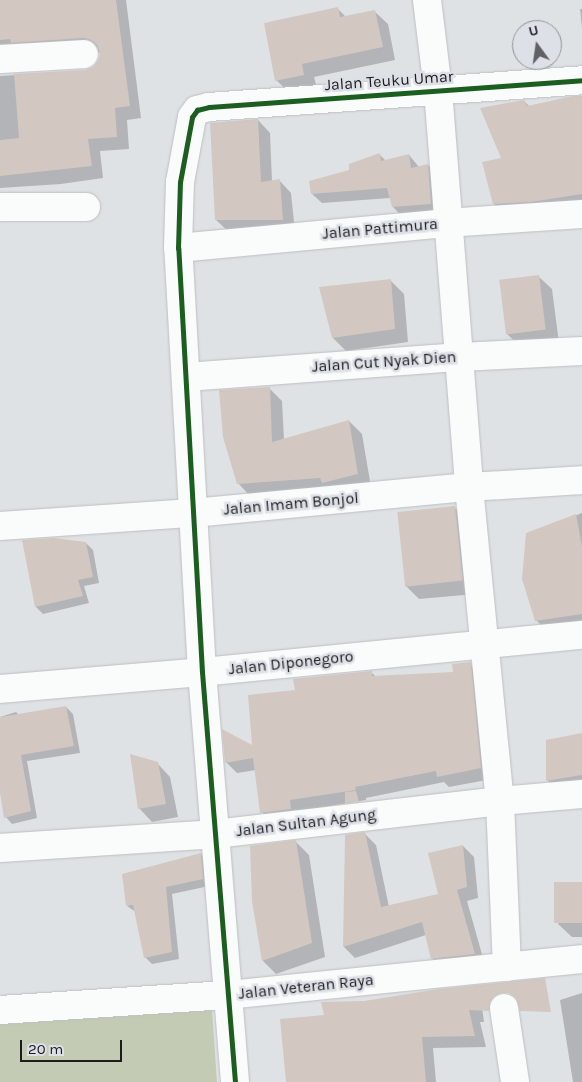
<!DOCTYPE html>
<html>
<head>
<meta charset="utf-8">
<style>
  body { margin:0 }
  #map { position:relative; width:582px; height:1082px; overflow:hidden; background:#dfe2e5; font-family:Karla,sans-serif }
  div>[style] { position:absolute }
  .green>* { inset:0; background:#c3cbb4 }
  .shadow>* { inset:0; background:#0003 }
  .building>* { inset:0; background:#d3c7c1; transform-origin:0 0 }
  .roads { filter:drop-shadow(0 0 1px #bdbfc1) drop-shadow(0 0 1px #bdbfc1) }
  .minor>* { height:28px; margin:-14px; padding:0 14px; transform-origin:14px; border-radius:14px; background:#fafbfb }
  .cycleway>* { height:5px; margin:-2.5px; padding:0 2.5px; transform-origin:2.5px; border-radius:2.5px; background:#1b5e20 }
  span { translate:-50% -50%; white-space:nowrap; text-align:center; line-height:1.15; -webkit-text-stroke:5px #dde1e7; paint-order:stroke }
  .street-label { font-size:16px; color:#1b1c1e }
  .north { position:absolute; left:512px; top:20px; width:50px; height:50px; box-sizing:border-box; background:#dde1e7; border:1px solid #8f9297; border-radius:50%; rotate:346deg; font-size:14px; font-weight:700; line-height:20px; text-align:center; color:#1b1c1e }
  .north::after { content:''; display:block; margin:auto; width:18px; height:22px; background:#606164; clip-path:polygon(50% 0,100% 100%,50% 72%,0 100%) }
  .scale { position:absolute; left:20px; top:1040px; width:102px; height:22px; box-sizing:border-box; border:2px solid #1b1c1e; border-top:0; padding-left:6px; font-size:15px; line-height:18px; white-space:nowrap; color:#1b1c1e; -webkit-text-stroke:4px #dde1e7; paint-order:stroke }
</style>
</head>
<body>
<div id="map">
  <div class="green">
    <div style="clip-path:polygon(212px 1010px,217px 1082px,0 1082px,0 1024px)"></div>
  </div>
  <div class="shadow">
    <div style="clip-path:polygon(0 0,126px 0,141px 118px,127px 120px,129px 149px,100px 151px,103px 178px,61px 184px,0 188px,0 76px,85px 71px,93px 68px,99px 62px,101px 54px,96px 50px,0 62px)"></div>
    <div style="clip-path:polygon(337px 8px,346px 17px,374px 11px,388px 24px,395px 60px,314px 77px,317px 88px,290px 93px,276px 80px)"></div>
    <div style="clip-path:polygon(580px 9px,582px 9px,582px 28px)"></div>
    <div style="clip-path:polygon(582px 97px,582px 206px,505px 215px,494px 204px,502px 159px,524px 101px,530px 107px)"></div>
    <div style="clip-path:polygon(258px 120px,270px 133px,272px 181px,279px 180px,291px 193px,295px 232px,229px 232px,216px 220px)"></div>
    <div style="clip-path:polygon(380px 155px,386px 161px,409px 155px,419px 167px,428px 165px,437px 174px,440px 213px,402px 216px,393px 207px,390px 198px,322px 203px,312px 194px)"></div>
    <div style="clip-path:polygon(538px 276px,552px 289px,559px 343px,521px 347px,507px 334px)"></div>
    <div style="clip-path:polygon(390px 280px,404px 294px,408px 342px,346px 351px,333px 338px,320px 288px)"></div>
    <div style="clip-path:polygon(269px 388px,282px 401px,284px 440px,349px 421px,362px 434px,371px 487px,251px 497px,238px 483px)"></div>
    <div style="clip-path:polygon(455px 508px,468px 521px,475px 594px,419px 599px,406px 586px)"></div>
    <div style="clip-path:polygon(582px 513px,582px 628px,549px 633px,536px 620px,527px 534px)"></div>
    <div style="clip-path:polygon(24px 541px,86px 543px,93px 550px,99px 583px,84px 586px,89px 603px,43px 614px,36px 607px)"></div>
    <div style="clip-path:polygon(470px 664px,481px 675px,492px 779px,449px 787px,444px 782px,366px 798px,366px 800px,300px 811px,273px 824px,262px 812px,256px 770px,237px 773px,226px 762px,254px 747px,297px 691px,371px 672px,376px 677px,454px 673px)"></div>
    <div style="clip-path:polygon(66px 707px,73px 714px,80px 753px,27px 761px,37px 818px,12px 824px,6px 817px,0 785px,0 717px,16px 712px,19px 715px)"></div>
    <div style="clip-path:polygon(582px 735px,582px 789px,560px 793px,548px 781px,547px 741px)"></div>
    <div style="clip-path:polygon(157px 763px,170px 777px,178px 817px,152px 822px,139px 808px)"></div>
    <div style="clip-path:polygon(365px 834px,376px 845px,389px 907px,439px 895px,463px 846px,474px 857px,478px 898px,467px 901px,485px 965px,443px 969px,432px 958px,426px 935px,355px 958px,344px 947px,346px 836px)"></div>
    <div style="clip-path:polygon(296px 842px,309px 855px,325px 957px,276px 974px,263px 961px)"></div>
    <div style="clip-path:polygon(201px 854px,207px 861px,209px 886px,172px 894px,179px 959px,152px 964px,145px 957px,136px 912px,127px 906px)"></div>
    <div style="clip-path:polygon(582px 884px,582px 937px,572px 937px,558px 924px)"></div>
    <div style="clip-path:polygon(582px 993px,582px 1082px,573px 1082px,560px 1000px)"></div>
    <div style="clip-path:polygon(481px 1000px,484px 1022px,480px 1022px,486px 1047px,433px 1048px,436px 1082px,287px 1082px,325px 1016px,364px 1002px)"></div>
  </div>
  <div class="building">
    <div style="clip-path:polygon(0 0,116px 0,130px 106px,115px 108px,117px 137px,88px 139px,92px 166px,0 176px,0 140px,19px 138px,14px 74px,85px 70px,93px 67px,98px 61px,100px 54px,97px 45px,91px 40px,84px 38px,11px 43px,10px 39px,0 40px)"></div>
    <div style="clip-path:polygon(338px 7px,340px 17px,375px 10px,383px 47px,302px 64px,304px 75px,275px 81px,264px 23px)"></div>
    <div style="clip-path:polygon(573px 96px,582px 96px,582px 194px,531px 202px,493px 204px,482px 162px,501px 158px,480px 108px,524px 100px,527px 106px)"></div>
    <div style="clip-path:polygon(258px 119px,261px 182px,280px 179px,283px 220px,215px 220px,210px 123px)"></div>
    <div style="clip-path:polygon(380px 153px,381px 161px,409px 154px,411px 168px,428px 164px,431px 204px,392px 207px,387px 188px,311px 194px,309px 181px,349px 170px,349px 164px)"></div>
    <div style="left:539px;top:275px;width:55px;height:40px;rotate:83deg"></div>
    <div style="clip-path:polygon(391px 279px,395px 329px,332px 338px,319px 287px)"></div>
    <div style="clip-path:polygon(270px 387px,272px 442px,349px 420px,358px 474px,322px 483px,320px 478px,237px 484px,223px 437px,219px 390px)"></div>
    <div style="left:455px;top:506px;width:75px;height:58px;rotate:84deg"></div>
    <div style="clip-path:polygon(576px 514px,582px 547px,582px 614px,535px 621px,522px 579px,526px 533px)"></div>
    <div style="clip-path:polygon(54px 538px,86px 542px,93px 577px,78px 580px,83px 596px,35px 607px,22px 540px)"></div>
    <div style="clip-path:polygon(471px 662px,481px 768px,437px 777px,436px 771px,355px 787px,356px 790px,290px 800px,291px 809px,260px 813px,253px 758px,225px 763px,222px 729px,252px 745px,248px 695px,295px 690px,293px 679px,372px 671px,372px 676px,453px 672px,452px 664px)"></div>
    <div style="clip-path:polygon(66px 706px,74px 746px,21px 755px,31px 811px,4px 818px,0 793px,0 717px)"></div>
    <div style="clip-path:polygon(582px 733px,582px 775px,546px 781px,546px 740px)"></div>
    <div style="clip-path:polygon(130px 754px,158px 762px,166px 804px,138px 809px)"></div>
    <div style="clip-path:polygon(356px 791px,359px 802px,345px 803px,345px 792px)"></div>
    <div style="clip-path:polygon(365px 832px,381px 907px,438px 894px,428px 853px,463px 845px,467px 887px,457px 890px,475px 954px,431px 959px,422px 922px,343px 947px,345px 835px)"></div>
    <div style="clip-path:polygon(296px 840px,312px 943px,262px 961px,252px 901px,250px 846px)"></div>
    <div style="clip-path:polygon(201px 853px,203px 879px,166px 887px,172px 952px,144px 958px,133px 905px,126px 906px,122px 874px)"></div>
    <div style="left:582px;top:882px;width:41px;height:28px;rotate:90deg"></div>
    <div style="clip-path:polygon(545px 978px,551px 1012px,520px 1011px,516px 998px,509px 993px,501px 993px,494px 996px,490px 1002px,489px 1011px,469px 1010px,475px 1036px,422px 1037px,426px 1082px,286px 1082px,280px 1019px,324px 1015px,321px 1002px,364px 1001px,439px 989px)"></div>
  </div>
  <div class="roads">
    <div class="minor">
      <div style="left:427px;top:0;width:91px;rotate:83deg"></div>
      <div style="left:438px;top:90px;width:398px;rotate:85.5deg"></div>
      <div style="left:469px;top:487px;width:316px;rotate:84.4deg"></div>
      <div style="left:500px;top:801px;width:166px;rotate:87.6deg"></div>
      <div style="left:0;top:59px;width:84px;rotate:-3.4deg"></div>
      <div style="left:0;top:207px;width:86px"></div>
      <div style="left:178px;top:248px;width:269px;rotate:-5.3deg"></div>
      <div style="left:446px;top:223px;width:136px;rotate:-3.8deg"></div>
      <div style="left:186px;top:377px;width:275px;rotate:-4.2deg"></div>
      <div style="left:460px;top:357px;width:122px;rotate:-2.8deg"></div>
      <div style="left:0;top:526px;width:193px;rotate:-3.9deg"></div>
      <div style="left:193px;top:513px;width:277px;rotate:-5.4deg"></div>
      <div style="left:469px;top:487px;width:113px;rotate:-3.5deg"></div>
      <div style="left:0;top:689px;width:203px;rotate:-4.8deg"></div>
      <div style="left:202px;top:672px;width:382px;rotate:-5.6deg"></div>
      <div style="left:0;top:848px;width:215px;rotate:-3.7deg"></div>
      <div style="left:215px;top:834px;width:287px;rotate:-6.6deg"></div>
      <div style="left:500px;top:801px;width:82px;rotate:-4.9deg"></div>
      <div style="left:504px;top:1008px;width:75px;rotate:81.5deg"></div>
      <div style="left:0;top:1010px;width:228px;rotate:-3.8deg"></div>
      <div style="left:228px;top:995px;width:356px;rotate:-5.8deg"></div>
      <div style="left:235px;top:1082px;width:411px;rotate:-94.6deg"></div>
      <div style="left:202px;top:672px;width:425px;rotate:-93.2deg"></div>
      <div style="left:178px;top:248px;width:66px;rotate:-88.3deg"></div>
      <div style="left:180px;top:182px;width:66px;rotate:-79.5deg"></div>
      <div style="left:192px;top:117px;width:9px;rotate:-54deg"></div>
      <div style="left:197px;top:110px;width:12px;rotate:-14deg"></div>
      <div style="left:209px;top:107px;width:374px;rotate:-4.1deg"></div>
    </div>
  </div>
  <div class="cycleway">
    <div style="left:235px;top:1082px;width:411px;rotate:-94.6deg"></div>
    <div style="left:202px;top:672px;width:425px;rotate:-93.2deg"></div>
    <div style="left:178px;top:248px;width:66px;rotate:-88.3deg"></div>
    <div style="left:180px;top:182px;width:66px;rotate:-79.5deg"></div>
    <div style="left:192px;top:117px;width:9px;rotate:-54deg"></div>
    <div style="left:197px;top:110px;width:12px;rotate:-14deg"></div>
    <div style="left:209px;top:107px;width:374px;rotate:-4.1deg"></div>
  </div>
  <div class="street-label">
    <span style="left:389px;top:81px;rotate:-4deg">Jalan Teuku Umar</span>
    <span style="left:380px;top:229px;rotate:-5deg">Jalan Pattimura</span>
    <span style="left:384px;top:362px;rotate:-4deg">Jalan Cut Nyak Dien</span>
    <span style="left:291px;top:504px;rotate:-5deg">Jalan Imam Bonjol</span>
    <span style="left:291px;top:663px;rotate:-6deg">Jalan Diponegoro</span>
    <span style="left:306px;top:823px;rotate:-7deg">Jalan Sultan Agung</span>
    <span style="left:306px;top:987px;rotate:-6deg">Jalan Veteran Raya</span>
  </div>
  <div class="north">U</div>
  <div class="scale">20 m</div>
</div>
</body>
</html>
